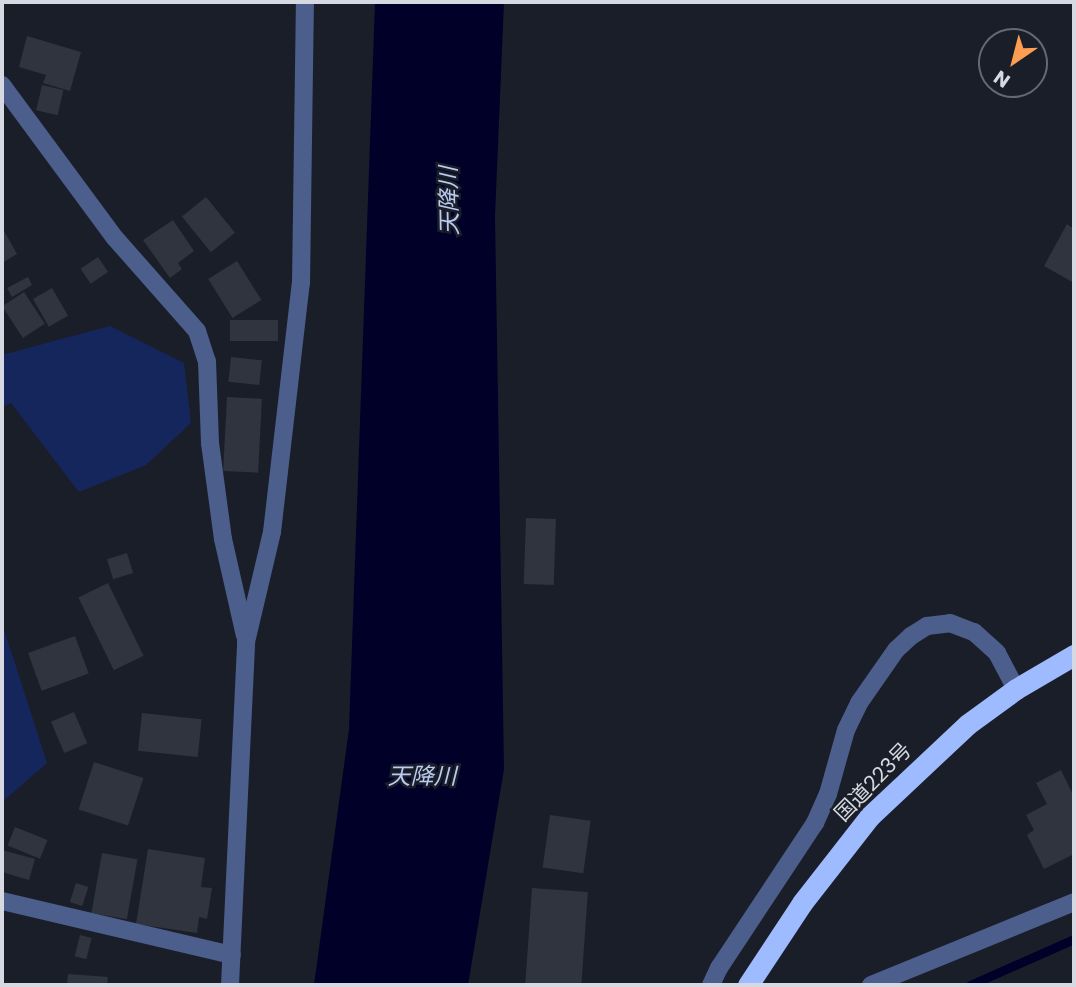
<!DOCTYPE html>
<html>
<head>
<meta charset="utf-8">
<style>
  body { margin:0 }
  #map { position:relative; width:1076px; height:987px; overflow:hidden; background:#1a1e29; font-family:Poppins,"Noto Sans JP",sans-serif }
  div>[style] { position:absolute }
  .green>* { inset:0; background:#15265d }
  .water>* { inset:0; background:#010028 }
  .stream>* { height:9px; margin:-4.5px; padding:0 4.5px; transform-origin:4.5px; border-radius:4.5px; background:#010028 }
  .building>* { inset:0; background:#2f343f; transform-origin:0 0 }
  .minor>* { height:18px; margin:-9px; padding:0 9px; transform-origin:9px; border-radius:9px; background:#4c5e8c }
  .highway>* { height:21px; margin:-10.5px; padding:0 10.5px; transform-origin:10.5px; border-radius:10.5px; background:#9fbbff }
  span { translate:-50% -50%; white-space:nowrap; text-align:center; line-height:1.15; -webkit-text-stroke:5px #1a1e29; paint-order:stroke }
  .street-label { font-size:21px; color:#d6d9e1 }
  .water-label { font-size:23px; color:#bacaf0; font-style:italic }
  .frame { position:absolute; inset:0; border:4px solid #d6d9e1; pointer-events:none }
  .north { position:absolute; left:978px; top:28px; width:70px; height:70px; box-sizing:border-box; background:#1a1e29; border:2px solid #656973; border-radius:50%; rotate:215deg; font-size:19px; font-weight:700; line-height:28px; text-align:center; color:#d6d9e1 }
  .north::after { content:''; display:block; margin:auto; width:24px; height:32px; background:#fc9d52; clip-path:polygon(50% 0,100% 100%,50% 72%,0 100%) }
</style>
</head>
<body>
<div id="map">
  <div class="green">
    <div style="clip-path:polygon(110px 326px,184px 363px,191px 423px,146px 465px,79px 492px,11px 403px,2px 407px,2px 355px)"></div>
    <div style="clip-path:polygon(2px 623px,47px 763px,2px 802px)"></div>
  </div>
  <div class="water">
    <div style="clip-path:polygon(375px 2px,504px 2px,495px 216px,504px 769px,468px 985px,314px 985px,349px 729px)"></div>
  </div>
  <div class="stream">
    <div style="left:970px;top:985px;width:114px;rotate:-23.9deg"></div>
  </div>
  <div class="building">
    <div style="clip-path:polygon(27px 36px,81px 52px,70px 91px,43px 83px,46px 75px,19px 67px)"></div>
    <div style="left:42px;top:85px;width:22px;height:26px;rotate:13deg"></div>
    <div style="left:206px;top:197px;width:46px;height:31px;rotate:51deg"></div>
    <div style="clip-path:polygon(173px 220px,194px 251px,178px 263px,182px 269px,170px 278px,143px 240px)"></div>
    <div style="clip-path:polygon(1067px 224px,1074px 229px,1074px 283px,1044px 266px)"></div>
    <div style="clip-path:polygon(2px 227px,17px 254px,2px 263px)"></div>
    <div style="left:98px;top:257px;width:18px;height:21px;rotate:56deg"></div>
    <div style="left:237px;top:261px;width:46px;height:34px;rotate:58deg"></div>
    <div style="clip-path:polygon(28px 277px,32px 285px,12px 297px,7px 288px)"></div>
    <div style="left:52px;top:288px;width:32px;height:22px;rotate:60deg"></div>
    <div style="left:24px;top:292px;width:38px;height:26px;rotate:57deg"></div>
    <div style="left:230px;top:320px;width:48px;height:21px"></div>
    <div style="left:231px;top:357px;width:31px;height:25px;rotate:6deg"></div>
    <div style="left:227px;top:397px;width:35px;height:74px;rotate:3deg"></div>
    <div style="left:526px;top:518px;width:30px;height:66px;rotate:2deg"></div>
    <div style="left:127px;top:553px;width:21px;height:21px;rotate:73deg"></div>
    <div style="left:108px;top:583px;width:81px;height:33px;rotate:64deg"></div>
    <div style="left:75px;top:636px;width:40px;height:50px;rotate:70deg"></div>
    <div style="left:74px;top:712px;width:34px;height:25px;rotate:67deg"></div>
    <div style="left:142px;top:713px;width:60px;height:38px;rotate:6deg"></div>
    <div style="left:94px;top:762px;width:52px;height:50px;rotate:18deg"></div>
    <div style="clip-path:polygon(1061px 770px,1074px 797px,1074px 854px,1044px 869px,1027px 835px,1034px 830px,1026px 815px,1047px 804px,1036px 783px)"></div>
    <div style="left:550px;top:815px;width:41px;height:53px;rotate:8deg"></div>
    <div style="left:15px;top:827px;width:35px;height:20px;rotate:22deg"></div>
    <div style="clip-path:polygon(148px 849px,205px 858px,201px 887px,212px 888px,207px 919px,199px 917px,197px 933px,136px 924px)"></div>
    <div style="clip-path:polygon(2px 850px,35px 859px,29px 880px,2px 872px)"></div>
    <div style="left:102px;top:853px;width:36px;height:61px;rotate:10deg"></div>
    <div style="left:76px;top:883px;width:13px;height:20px;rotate:18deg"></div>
    <div style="left:532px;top:888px;width:56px;height:97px;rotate:4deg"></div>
    <div style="left:80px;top:935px;width:12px;height:22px;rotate:14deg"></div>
    <div style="clip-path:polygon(68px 974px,108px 977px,107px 985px,67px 985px)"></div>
  </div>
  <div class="minor">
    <div style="left:2px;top:85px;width:190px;rotate:53.6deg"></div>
    <div style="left:115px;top:238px;width:124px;rotate:48.6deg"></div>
    <div style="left:197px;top:331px;width:32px;rotate:72deg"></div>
    <div style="left:207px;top:361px;width:82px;rotate:87.9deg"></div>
    <div style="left:210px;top:443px;width:97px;rotate:82.3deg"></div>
    <div style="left:223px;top:539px;width:99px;rotate:77.2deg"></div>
    <div style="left:2px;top:901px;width:236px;rotate:13.2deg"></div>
    <div style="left:230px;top:985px;width:343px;rotate:-87.3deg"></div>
    <div style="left:246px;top:642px;width:113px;rotate:-76.7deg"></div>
    <div style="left:272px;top:532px;width:251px;rotate:-83.4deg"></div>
    <div style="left:301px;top:283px;width:281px;rotate:-89.2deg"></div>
    <div style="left:711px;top:985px;width:19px;rotate:-65deg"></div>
    <div style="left:719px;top:968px;width:174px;rotate:-56.5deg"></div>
    <div style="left:815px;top:823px;width:32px;rotate:-66deg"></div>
    <div style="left:828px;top:794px;width:66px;rotate:-74.3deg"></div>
    <div style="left:846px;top:730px;width:30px;rotate:-64deg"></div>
    <div style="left:859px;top:703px;width:65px;rotate:-55.1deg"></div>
    <div style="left:896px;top:650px;width:21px;rotate:-43deg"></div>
    <div style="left:911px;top:636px;width:19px;rotate:-32deg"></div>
    <div style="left:927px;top:626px;width:23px;rotate:-7deg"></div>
    <div style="left:950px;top:623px;width:26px;rotate:21deg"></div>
    <div style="left:974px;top:632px;width:31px;rotate:42deg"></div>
    <div style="left:997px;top:653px;width:41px;rotate:62.2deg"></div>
    <div style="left:871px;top:985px;width:219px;rotate:-22.2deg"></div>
  </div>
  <div class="highway">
    <div style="left:748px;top:985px;width:98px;rotate:-56.6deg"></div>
    <div style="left:802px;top:903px;width:110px;rotate:-52deg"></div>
    <div style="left:870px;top:816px;width:134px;rotate:-43.2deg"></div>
    <div style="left:968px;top:724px;width:59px;rotate:-36.1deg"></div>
    <div style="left:1016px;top:689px;width:67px;rotate:-30.4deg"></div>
  </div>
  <div class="street-label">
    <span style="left:873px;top:782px;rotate:-46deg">国道223号</span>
  </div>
  <div class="water-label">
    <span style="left:449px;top:201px;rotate:-91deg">天降川</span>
    <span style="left:422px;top:776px">天降川</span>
  </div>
  <div class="frame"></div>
  <div class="north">N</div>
</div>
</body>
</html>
